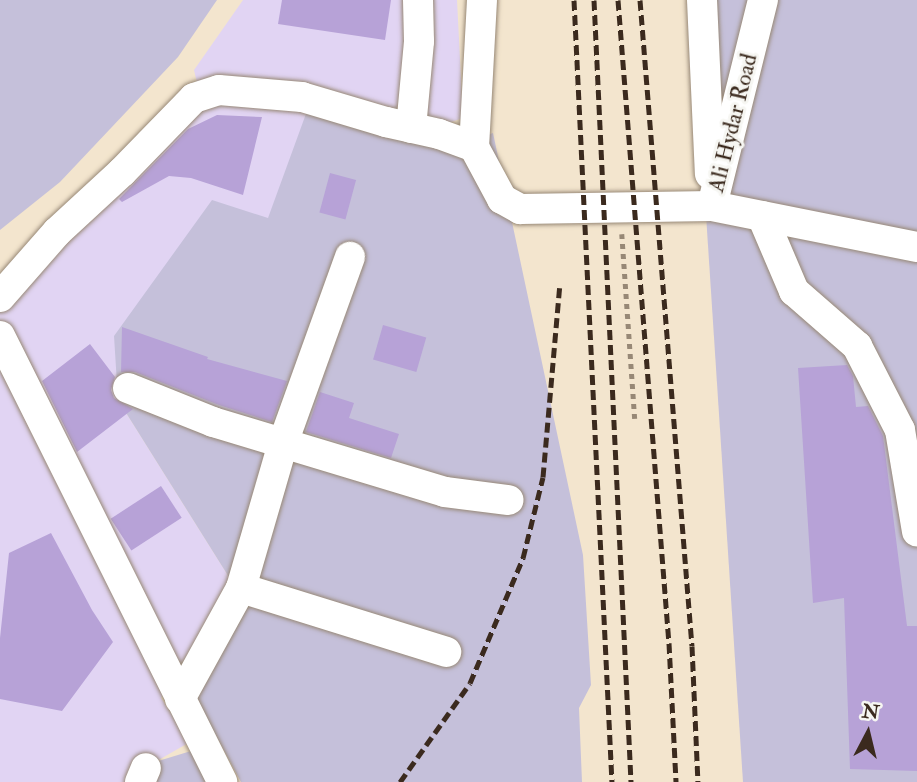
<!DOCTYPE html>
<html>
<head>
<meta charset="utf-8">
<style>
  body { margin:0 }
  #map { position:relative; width:917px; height:782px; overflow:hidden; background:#f3e5ce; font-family:"IM FELL Double Pica",serif }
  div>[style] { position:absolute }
  .built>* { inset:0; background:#e1d4f3 }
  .industrial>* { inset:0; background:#c5c0da }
  .building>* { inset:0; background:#b7a2d7; transform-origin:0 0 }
  .path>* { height:4.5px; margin-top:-2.25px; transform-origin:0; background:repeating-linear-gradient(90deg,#978876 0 5px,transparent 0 10px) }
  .roads { filter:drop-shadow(0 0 2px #978876) drop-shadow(0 0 2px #978876) }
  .minor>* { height:30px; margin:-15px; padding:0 15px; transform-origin:15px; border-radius:15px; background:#fff }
  .rail>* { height:5px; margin-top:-2.5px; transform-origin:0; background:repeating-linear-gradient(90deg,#3b2a1e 0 10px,transparent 0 15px) }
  span { translate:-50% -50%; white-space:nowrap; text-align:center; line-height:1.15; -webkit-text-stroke:6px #f6f6f2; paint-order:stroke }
  .street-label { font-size:23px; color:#3b2a1e }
  .north { position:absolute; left:833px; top:698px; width:70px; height:70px; -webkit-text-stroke:5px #f6f6f2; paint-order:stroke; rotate:7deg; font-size:19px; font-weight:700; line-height:28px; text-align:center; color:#3b2a1e }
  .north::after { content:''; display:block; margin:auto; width:24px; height:32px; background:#3b2a1e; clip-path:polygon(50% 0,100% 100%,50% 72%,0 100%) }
</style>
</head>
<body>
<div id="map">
  <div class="built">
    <div style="clip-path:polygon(243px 0,457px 0,463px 118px,439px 126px,268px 219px,118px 400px,232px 582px,161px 698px,190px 742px,155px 762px,147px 782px,0 782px,0 303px,203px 108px,194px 70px)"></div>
  </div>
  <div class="industrial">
    <div style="clip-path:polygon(0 0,217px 0,178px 57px,60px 182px,0 230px)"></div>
    <div style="clip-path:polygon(692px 0,917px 0,917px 782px,743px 782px)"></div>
    <div style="clip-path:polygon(307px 111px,447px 149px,493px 133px,583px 555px,591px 685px,579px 708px,582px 782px,241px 782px,193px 693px,232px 582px,118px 400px,114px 336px,212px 200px,268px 218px)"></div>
    <div style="clip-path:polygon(191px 751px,209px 782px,147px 782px,155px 762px)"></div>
  </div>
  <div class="building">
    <div style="clip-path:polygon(282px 0,391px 0,385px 40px,278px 24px)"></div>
    <div style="clip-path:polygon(217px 115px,262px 117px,243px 195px,191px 178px,169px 176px,122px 202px,119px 199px,188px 129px)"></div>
    <div style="left:330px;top:173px;width:27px;height:41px;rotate:15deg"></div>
    <div style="left:383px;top:325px;width:45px;height:36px;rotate:16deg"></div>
    <div style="clip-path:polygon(122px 327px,208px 357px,207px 359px,287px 381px,272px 422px,219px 405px,135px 372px,121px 372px)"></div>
    <div style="clip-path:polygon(90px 344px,115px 377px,111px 390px,114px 398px,133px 409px,77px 452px,42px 381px)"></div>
    <div style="clip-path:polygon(847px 365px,853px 376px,856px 407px,868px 406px,883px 436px,907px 626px,917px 626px,917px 771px,850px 769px,844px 598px,813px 603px,798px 368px)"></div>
    <div style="clip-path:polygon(320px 392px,354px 403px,349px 418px,399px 434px,391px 458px,306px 432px)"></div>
    <div style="left:161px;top:486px;width:38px;height:60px;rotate:57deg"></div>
    <div style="clip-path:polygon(51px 533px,92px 610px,113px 642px,62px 711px,0 699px,0 638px,9px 553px)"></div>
  </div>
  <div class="path">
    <div style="left:622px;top:234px;width:185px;rotate:86deg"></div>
  </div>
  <div class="roads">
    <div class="minor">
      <div style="left:482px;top:0;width:147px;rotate:93.1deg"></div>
      <div style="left:474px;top:147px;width:59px;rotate:61.7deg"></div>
      <div style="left:502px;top:199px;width:21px;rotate:29deg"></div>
      <div style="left:520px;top:209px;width:192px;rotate:-0.9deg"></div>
      <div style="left:712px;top:206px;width:209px;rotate:11.3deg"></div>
      <div style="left:702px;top:0;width:174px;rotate:87.4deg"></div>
      <div style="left:411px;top:128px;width:87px;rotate:-84.7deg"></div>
      <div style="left:419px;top:41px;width:41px;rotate:-91.4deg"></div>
      <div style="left:712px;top:206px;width:212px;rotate:-76.1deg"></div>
      <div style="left:762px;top:216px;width:82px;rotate:66.9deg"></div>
      <div style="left:794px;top:291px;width:84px;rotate:41.1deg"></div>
      <div style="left:857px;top:346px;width:94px;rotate:62.9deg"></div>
      <div style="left:900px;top:430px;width:103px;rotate:80.5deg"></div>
      <div style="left:0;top:297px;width:86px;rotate:-48.8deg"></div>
      <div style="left:57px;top:232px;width:88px;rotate:-42.7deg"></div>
      <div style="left:122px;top:172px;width:103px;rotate:-45.8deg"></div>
      <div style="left:194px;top:98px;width:26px;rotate:-18deg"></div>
      <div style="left:219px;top:90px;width:83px;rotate:4.8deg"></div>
      <div style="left:302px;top:97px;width:88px;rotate:16.6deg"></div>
      <div style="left:386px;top:122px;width:54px;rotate:12.8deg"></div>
      <div style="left:439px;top:134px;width:37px;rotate:20deg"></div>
      <div style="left:0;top:336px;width:498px;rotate:63.5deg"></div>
      <div style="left:128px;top:388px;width:92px;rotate:21.8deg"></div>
      <div style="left:213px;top:422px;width:242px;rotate:16.8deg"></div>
      <div style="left:445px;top:492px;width:64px;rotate:7.2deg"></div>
      <div style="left:241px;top:588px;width:215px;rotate:17.3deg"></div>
      <div style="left:180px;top:699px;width:127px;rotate:-61.2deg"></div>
      <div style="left:241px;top:588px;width:151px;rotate:-73.8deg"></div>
      <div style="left:283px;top:443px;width:198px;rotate:-70.2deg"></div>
      <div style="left:140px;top:782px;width:15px;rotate:-67deg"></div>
    </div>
  </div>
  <div class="rail">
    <div style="left:574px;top:0;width:783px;rotate:87.22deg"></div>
    <div style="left:594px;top:0;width:783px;rotate:87.29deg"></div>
    <div style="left:618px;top:0;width:645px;rotate:85.47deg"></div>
    <div style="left:669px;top:643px;width:139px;rotate:87.1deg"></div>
    <div style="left:640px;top:0;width:648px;rotate:85.4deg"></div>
    <div style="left:692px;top:646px;width:136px;rotate:87.5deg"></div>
    <div style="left:400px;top:782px;width:121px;rotate:-54.7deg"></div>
    <div style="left:470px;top:683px;width:136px;rotate:-67deg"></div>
    <div style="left:523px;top:558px;width:83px;rotate:-76.1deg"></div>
    <div style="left:543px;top:477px;width:195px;rotate:-85deg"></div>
  </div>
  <div class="street-label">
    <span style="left:733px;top:123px;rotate:-76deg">Ali Hydar Road</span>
  </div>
  <div class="north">N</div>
</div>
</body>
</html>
